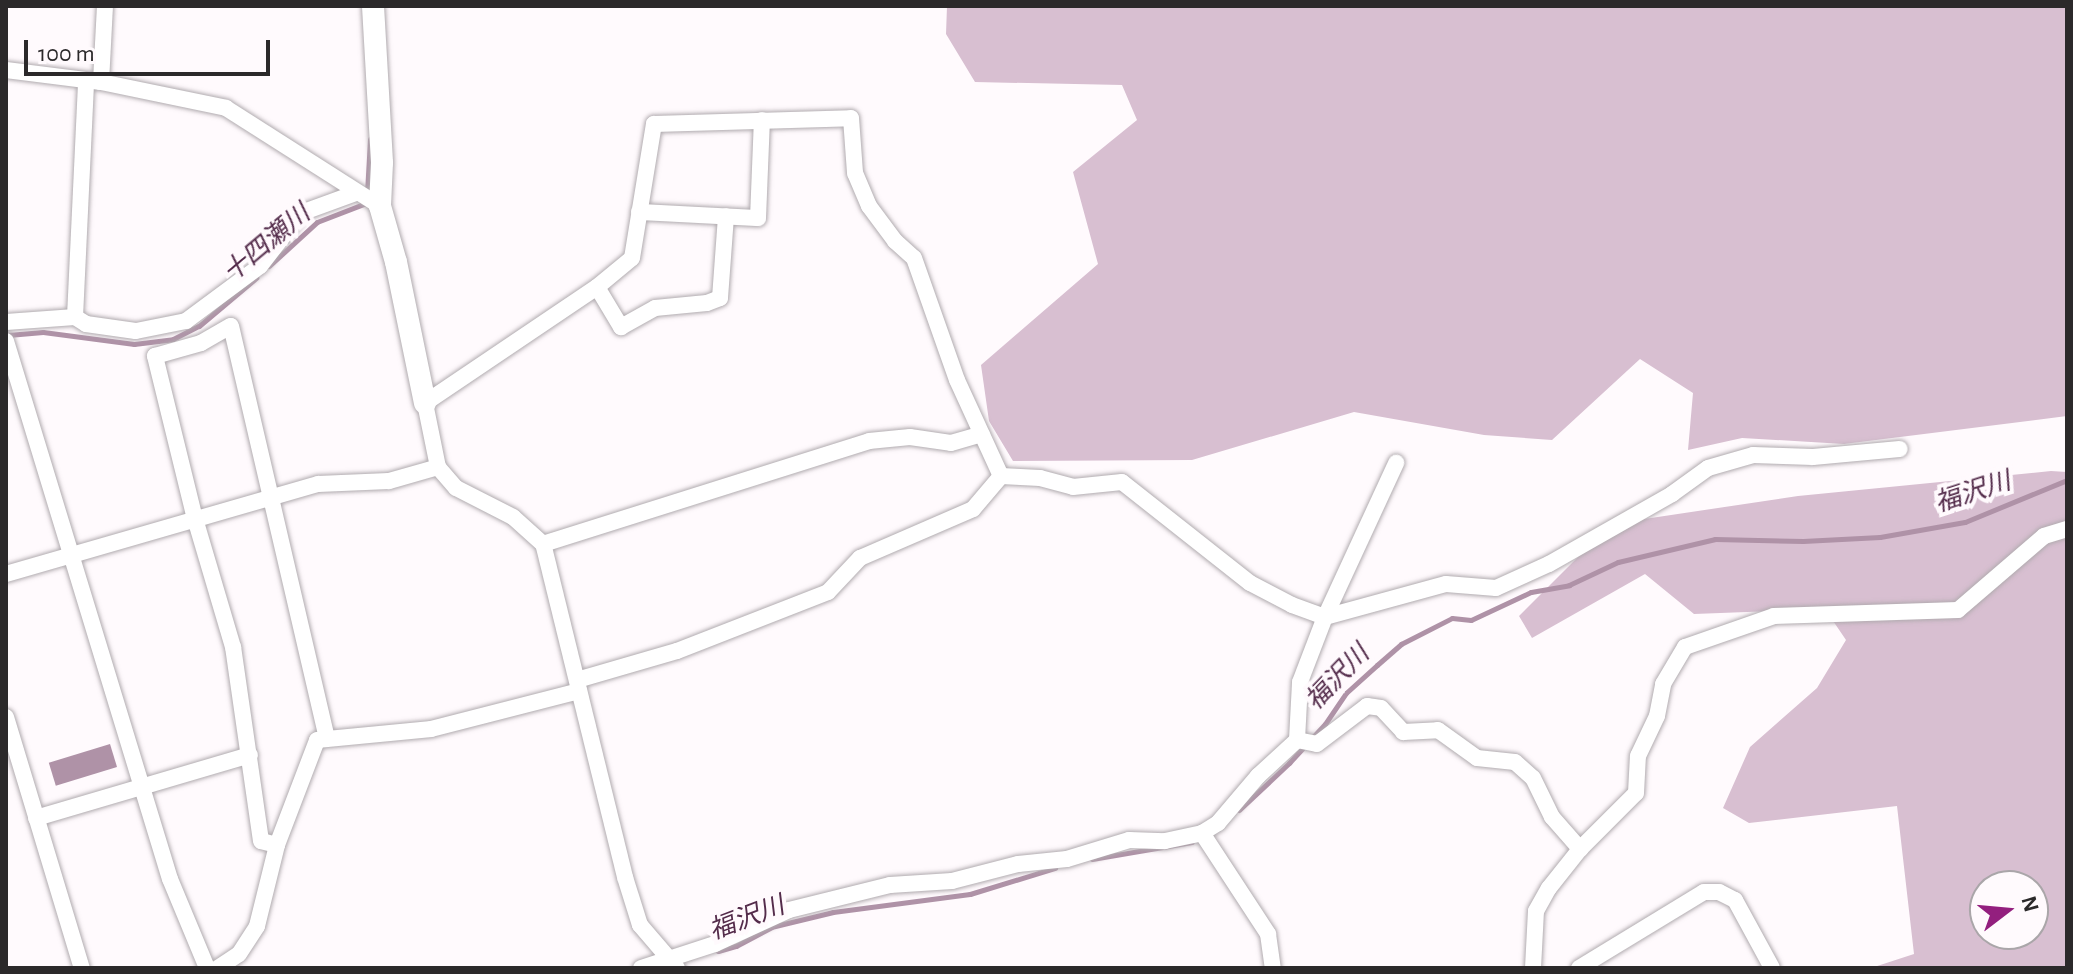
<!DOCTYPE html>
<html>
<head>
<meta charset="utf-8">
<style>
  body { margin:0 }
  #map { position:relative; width:2073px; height:974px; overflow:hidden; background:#fffafd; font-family:"Alegreya Sans","Noto Sans JP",sans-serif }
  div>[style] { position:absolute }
  .green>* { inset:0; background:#d8bfd1 }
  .water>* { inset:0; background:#af92a7; transform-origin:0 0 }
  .stream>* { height:5px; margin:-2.5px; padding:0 2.5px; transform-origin:2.5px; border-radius:2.5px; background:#af92a7 }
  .roads { filter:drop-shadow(0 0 2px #b1abaf) drop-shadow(0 0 2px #b1abaf) }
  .street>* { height:16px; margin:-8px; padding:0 8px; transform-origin:8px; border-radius:8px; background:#fff }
  .secondary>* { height:22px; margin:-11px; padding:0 11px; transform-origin:11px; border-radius:11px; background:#fff }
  span { translate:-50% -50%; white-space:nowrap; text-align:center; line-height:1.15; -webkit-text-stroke:8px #fffafd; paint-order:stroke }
  .water-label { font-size:26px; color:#542c4b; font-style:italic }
  .frame { position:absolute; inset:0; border:8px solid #2b292a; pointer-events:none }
  .north { position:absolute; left:1969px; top:870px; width:80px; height:80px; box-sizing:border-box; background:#fffafd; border:2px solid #aaa6a9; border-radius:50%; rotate:74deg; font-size:22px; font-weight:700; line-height:32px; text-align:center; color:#2b292a }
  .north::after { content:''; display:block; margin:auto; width:28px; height:36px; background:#931f7e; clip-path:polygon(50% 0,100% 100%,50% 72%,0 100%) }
  .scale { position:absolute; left:24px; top:40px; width:246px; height:36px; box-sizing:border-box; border:4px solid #2b292a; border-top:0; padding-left:10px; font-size:24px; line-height:28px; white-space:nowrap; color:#2b292a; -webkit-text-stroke:6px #fffafd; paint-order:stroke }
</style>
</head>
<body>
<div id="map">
  <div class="green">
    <div style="clip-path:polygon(947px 6px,2067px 6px,2067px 416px,1844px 444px,1742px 438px,1688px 450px,1693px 393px,1640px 359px,1552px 440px,1484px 435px,1354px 412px,1192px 460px,1013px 461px,989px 421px,981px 365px,1098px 264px,1073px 172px,1137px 120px,1122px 85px,975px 82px,946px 34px)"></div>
    <div style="clip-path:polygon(evenodd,2051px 471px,2067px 472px,2067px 968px,1871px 968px,1914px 954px,1897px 806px,1749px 823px,1723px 808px,1750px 747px,1817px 688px,1846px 640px,1825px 609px,1694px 614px,1645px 574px,1532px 638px,1519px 616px,1611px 524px,1798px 496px,2051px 471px,1985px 886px,2033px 886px,2033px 934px,1985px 934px,1985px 886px)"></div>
  </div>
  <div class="water">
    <div style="left:110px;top:744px;width:24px;height:64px;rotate:73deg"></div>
  </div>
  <div class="stream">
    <div style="left:367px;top:193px;width:54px;rotate:-86.8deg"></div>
    <div style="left:269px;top:266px;width:65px;rotate:-42.5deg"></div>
    <div style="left:317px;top:222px;width:53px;rotate:-21.2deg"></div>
    <div style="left:8px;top:335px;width:35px;rotate:-5deg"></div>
    <div style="left:43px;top:332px;width:92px;rotate:7.5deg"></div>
    <div style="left:134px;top:344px;width:39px;rotate:-7deg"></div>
    <div style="left:173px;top:339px;width:29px;rotate:-27deg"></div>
    <div style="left:199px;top:326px;width:75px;rotate:-40.1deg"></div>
    <div style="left:1239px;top:810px;width:69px;rotate:-43.2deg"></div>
    <div style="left:1289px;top:763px;width:53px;rotate:-47.3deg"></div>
    <div style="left:1325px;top:724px;width:37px;rotate:-56deg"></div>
    <div style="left:1346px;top:693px;width:42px;rotate:-42.1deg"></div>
    <div style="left:1377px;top:665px;width:32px;rotate:-41deg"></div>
    <div style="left:1401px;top:644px;width:57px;rotate:-27deg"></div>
    <div style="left:1452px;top:618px;width:19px;rotate:6deg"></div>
    <div style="left:1471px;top:620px;width:66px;rotate:-25deg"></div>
    <div style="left:1531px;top:592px;width:39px;rotate:-10deg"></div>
    <div style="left:1569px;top:585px;width:54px;rotate:-25.1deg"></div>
    <div style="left:1618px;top:562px;width:100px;rotate:-13.3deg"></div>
    <div style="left:1715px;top:539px;width:88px;rotate:1.3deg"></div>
    <div style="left:1803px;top:541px;width:77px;rotate:-3deg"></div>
    <div style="left:1880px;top:537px;width:86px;rotate:-10deg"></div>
    <div style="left:1965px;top:522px;width:110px;rotate:-22.4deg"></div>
    <div style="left:1092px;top:859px;width:101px;rotate:-9.6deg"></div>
    <div style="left:718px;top:951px;width:19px;rotate:-16deg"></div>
    <div style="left:736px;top:946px;width:40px;rotate:-28deg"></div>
    <div style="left:771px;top:927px;width:64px;rotate:-13.6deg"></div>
    <div style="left:833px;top:912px;width:138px;rotate:-7.5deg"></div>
    <div style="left:970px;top:894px;width:89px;rotate:-17deg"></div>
  </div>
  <div class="roads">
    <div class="street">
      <div style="left:6px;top:70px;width:96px;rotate:7.2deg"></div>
      <div style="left:101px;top:82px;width:128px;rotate:11.7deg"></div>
      <div style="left:226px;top:108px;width:183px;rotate:32.5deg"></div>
      <div style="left:101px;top:82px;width:76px;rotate:-87deg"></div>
      <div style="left:639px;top:212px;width:119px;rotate:2.9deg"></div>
      <div style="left:758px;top:218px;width:98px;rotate:-87.7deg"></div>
      <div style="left:597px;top:287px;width:47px;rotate:59deg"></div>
      <div style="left:621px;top:327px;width:39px;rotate:-29deg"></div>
      <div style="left:655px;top:308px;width:52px;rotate:-5.5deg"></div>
      <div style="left:707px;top:303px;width:14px;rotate:-21deg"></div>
      <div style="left:720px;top:298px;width:82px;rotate:-85.8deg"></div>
      <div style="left:75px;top:317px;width:13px;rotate:32deg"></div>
      <div style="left:86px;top:324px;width:50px;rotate:8deg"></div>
      <div style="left:136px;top:331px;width:51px;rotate:-11.3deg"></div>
      <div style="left:186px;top:321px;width:92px;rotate:-36.6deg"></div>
      <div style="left:260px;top:266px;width:67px;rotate:-52.3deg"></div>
      <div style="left:301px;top:213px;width:59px;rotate:-20deg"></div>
      <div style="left:6px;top:322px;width:69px;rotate:-4.1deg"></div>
      <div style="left:75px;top:317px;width:237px;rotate:-87.3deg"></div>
      <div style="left:6px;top:341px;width:562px;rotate:73.05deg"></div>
      <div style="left:170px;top:879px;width:96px;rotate:67.4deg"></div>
      <div style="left:1001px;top:476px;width:39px;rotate:3deg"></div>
      <div style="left:1040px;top:478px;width:34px;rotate:15deg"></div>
      <div style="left:1073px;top:487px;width:49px;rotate:-5.8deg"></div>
      <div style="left:1122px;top:482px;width:163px;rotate:38.3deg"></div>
      <div style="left:1250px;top:583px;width:47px;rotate:27.6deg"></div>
      <div style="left:1292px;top:605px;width:35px;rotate:20deg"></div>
      <div style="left:1325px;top:617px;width:125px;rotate:-15.3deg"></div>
      <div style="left:1446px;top:584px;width:50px;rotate:4.6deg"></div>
      <div style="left:1496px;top:588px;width:58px;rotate:-24.4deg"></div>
      <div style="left:1549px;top:564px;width:142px;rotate:-29.6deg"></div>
      <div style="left:1672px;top:494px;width:44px;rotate:-35.8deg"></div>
      <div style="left:1708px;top:468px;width:47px;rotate:-16.1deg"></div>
      <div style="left:1753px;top:455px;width:60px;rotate:1.9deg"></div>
      <div style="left:1813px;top:457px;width:87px;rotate:-5.3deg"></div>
      <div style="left:543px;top:544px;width:342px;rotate:-17.5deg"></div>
      <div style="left:869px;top:441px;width:41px;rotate:-5.6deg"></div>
      <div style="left:910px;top:437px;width:41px;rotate:8.3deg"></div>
      <div style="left:951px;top:443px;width:32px;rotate:-16deg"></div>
      <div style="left:6px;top:574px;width:325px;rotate:-16.1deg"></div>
      <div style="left:318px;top:484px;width:71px;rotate:-2.4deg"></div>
      <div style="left:389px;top:481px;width:51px;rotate:-15.9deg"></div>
      <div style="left:577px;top:680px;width:104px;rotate:-16.2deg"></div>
      <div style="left:677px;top:651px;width:162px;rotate:-21.3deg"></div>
      <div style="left:828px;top:592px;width:47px;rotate:-46.7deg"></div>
      <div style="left:860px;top:558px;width:123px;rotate:-23.4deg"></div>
      <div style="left:973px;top:509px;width:43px;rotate:-49.7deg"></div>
      <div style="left:6px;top:717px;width:262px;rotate:73.2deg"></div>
      <div style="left:1297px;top:740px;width:20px;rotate:11deg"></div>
      <div style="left:1317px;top:744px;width:63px;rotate:-37.2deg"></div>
      <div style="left:1367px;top:706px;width:14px;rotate:8deg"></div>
      <div style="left:1381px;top:708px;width:33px;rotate:47deg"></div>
      <div style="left:1403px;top:732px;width:35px;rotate:-3deg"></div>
      <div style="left:1438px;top:730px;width:48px;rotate:35.7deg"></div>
      <div style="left:1477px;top:758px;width:38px;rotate:6deg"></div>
      <div style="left:1515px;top:762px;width:24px;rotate:42deg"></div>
      <div style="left:1533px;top:778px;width:43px;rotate:64deg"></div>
      <div style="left:1552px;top:817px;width:43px;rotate:48.8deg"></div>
      <div style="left:36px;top:818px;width:223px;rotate:-16.4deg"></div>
      <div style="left:1202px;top:833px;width:121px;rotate:56.8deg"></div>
      <div style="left:1268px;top:934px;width:34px;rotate:82deg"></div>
      <div style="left:277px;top:845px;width:16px;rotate:-166deg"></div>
      <div style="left:261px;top:841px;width:196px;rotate:-98.2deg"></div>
      <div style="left:233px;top:647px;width:134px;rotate:-106.5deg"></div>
      <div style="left:195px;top:519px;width:168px;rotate:-103.8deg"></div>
      <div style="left:155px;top:356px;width:48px;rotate:-15.8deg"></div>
      <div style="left:201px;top:343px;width:34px;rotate:-30deg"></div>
      <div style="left:231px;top:326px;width:423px;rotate:76.9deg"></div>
      <div style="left:218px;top:968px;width:25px;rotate:-34deg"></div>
      <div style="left:239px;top:954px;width:33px;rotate:-57deg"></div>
      <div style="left:257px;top:926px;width:83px;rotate:-76.1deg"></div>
      <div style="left:277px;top:845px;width:112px;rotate:-69.1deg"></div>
      <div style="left:317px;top:740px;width:115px;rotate:-5.5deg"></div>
      <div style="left:431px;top:729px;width:153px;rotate:-14.4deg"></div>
      <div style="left:641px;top:968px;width:78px;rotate:-18deg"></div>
      <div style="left:715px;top:944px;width:81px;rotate:-24.7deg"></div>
      <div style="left:789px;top:910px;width:104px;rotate:-13.9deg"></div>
      <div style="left:890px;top:885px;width:62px;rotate:-3.7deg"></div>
      <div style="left:952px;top:881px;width:68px;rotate:-14.4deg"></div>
      <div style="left:1018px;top:864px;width:49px;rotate:-5.8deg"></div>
      <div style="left:1067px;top:859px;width:65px;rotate:-17deg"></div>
      <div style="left:1129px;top:840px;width:36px;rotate:2deg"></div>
      <div style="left:1165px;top:841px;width:38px;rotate:-12deg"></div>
      <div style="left:1202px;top:833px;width:19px;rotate:-32deg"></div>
      <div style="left:1218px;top:823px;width:62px;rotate:-49.6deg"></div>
      <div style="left:1258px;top:776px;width:53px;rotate:-42.7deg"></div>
      <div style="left:1297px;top:740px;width:58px;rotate:-87deg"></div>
      <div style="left:1300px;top:682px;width:70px;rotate:-69deg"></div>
      <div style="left:1325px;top:617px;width:170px;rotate:-65.2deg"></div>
      <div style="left:677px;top:968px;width:57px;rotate:-130.7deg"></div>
      <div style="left:640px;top:925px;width:50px;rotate:-107.4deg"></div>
      <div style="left:625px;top:877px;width:343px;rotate:-103.8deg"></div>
      <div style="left:543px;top:544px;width:40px;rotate:-138deg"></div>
      <div style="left:513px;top:517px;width:64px;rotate:-153deg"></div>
      <div style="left:456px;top:488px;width:28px;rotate:-131deg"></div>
      <div style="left:438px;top:467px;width:65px;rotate:-101.5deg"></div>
      <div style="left:425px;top:403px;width:207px;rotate:-34deg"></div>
      <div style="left:597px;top:287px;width:45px;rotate:-39.6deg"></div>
      <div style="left:632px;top:258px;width:136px;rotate:-80.7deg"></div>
      <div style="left:654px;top:124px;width:197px;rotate:-1.7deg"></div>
      <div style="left:851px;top:118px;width:55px;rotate:85.8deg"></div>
      <div style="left:855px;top:173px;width:36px;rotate:67deg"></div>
      <div style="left:869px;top:206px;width:44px;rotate:53.4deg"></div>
      <div style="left:895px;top:241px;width:25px;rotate:42deg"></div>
      <div style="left:914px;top:258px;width:129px;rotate:70.6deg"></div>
      <div style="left:957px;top:380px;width:106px;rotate:65.4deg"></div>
      <div style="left:1533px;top:968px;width:57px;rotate:-87deg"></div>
      <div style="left:1536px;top:911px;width:26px;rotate:-61deg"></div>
      <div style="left:1549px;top:888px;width:50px;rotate:-51.5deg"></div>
      <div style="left:1580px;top:849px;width:79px;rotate:-45deg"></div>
      <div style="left:1636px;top:793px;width:37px;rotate:-87deg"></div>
      <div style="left:1638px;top:756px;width:44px;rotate:-64.6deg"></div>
      <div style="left:1657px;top:716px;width:33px;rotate:-79deg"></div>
      <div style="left:1663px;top:684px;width:43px;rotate:-59.3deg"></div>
      <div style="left:1685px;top:647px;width:94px;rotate:-19.2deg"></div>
      <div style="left:1774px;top:616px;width:184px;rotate:-1.9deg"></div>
      <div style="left:1958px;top:610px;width:113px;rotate:-40.7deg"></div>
      <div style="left:2044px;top:536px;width:24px;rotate:-17deg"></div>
      <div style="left:1579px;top:968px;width:146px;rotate:-31.3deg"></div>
      <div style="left:1704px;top:892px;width:15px"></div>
      <div style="left:1719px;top:892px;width:18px;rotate:27deg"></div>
      <div style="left:1735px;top:900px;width:77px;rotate:61.4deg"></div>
    </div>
    <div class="secondary">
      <div style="left:373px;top:6px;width:157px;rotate:86.7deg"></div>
      <div style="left:382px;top:163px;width:43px;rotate:92.7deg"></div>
      <div style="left:380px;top:206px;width:58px;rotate:74.1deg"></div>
      <div style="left:396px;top:262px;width:144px;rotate:78.4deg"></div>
    </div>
  </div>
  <div class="water-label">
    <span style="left:267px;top:244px;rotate:-40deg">十四瀬川</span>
    <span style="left:1973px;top:493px;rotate:-18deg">福沢川</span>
    <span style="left:1338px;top:678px;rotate:-46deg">福沢川</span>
    <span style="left:747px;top:919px;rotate:-21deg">福沢川</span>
  </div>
  <div class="frame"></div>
  <div class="north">N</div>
  <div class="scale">100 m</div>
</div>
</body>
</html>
